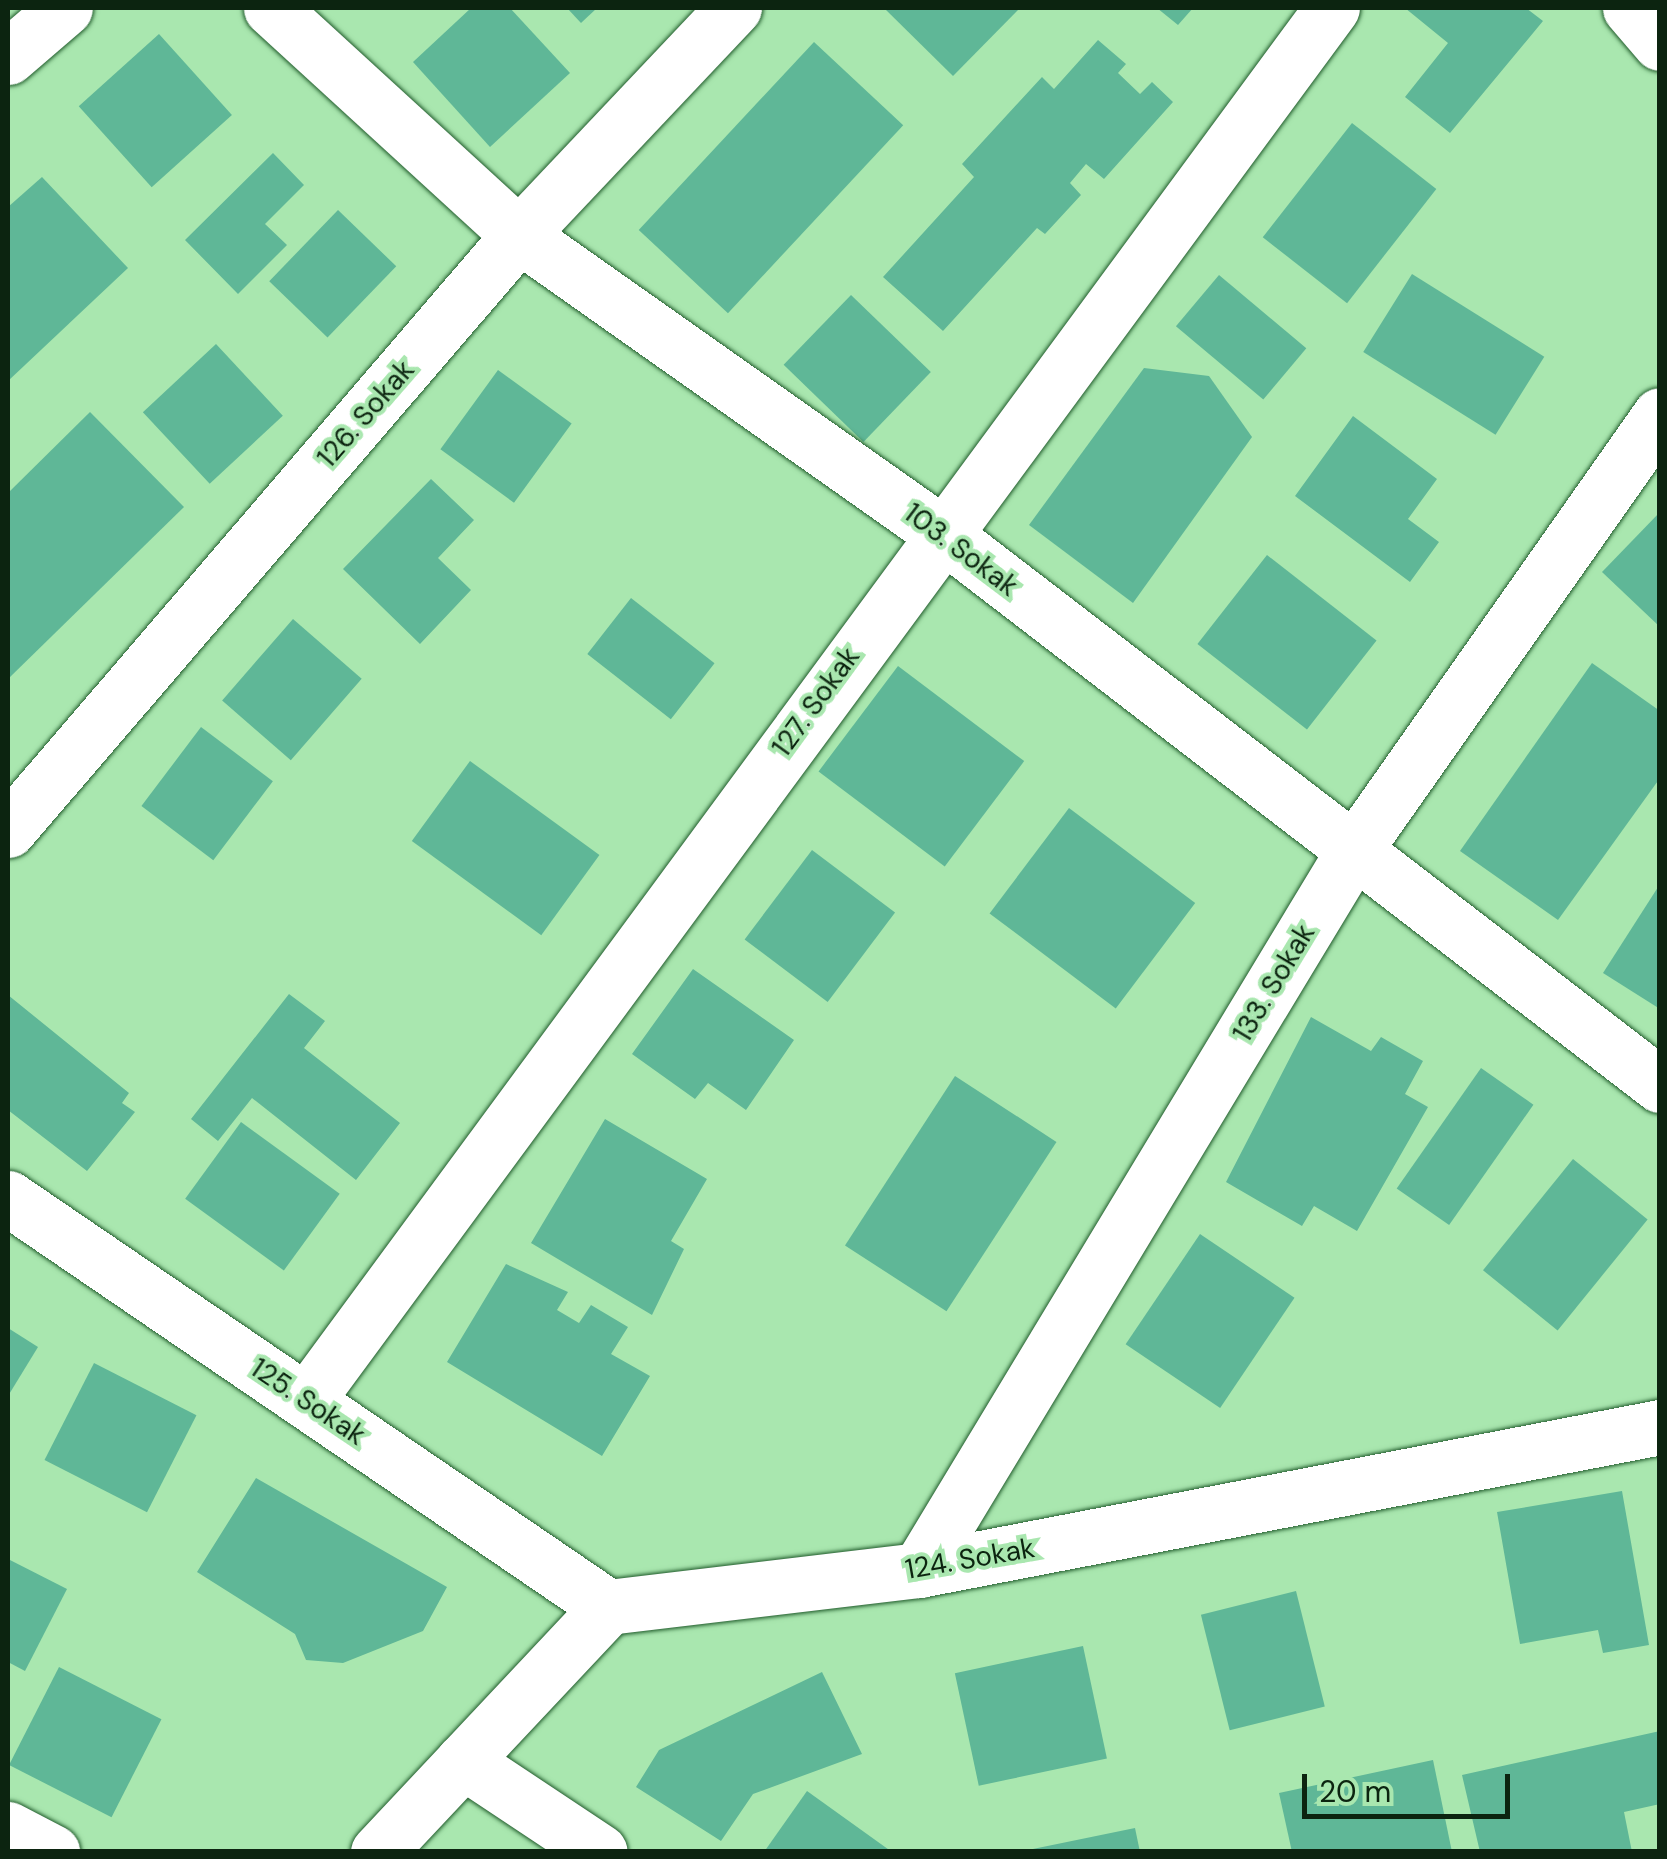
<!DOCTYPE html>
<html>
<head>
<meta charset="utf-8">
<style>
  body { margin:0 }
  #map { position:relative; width:1667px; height:1859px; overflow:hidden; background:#a9e7af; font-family:"DM Sans",sans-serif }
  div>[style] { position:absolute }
  .building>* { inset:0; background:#5fb797; transform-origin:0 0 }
  .roads { filter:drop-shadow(0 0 2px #215c2c) drop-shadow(0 0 2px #215c2c) }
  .minor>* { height:55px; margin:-27.5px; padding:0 27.5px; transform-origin:27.5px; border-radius:27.5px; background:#fff }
  .secondary>* { height:55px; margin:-27.5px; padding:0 27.5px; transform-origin:27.5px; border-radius:27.5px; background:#fff }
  span { translate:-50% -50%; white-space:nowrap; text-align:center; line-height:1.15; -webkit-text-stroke:8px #a9e7af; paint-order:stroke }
  .street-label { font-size:28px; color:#0c2410 }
  .frame { position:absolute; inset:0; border:10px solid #0c2410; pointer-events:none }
  .scale { position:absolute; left:1302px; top:1774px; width:208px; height:45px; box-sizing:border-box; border:5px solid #0c2410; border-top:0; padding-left:12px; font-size:30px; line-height:35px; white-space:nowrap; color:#0c2410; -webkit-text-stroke:8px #a9e7af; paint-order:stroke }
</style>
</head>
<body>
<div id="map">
  <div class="building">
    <div style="clip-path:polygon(471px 8px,510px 8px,570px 73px,490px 147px,413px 62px)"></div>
    <div style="clip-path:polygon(567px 8px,597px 8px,581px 23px)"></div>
    <div style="clip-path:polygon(884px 8px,1020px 8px,953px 76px)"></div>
    <div style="clip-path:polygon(1157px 8px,1193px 8px,1178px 25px)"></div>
    <div style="clip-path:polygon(1405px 8px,1526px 8px,1543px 21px,1450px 133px,1405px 97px,1448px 43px)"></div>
    <div style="left:159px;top:34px;width:109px;height:108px;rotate:48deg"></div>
    <div style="clip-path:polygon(1098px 40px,1126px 64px,1118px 73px,1140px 94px,1152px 82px,1173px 102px,1104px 179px,1086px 164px,1070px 183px,1081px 195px,1045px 234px,1037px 228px,943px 331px,883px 277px,974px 177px,962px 164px,1042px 77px,1054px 89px)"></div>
    <div style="left:814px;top:42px;width:122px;height:257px;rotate:43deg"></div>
    <div style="left:1352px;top:123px;width:107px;height:145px;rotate:38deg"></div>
    <div style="clip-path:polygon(273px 153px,304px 185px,265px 224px,287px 245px,238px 294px,185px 240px)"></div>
    <div style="clip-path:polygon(42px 177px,128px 268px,8px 381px,8px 207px)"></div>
    <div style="left:338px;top:210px;width:81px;height:99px;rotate:44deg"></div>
    <div style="left:1412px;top:274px;width:156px;height:92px;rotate:32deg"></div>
    <div style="left:1219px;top:275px;width:114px;height:67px;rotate:40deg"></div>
    <div style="left:851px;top:295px;width:111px;height:97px;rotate:44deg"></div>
    <div style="left:216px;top:344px;width:98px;height:100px;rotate:47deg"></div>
    <div style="clip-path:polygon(1144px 368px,1209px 376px,1252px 437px,1133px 603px,1029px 525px)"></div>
    <div style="left:498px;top:370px;width:91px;height:98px;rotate:36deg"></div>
    <div style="clip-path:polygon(90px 412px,184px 507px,8px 679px,8px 493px)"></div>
    <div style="clip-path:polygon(1353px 416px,1437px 479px,1408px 519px,1439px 542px,1410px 582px,1295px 496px)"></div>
    <div style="clip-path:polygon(431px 479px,474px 520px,438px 558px,471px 590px,420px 644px,343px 569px)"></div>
    <div style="clip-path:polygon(1660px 512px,1660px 627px,1602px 572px)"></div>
    <div style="left:1267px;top:555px;width:139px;height:113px;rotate:38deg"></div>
    <div style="left:631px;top:598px;width:106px;height:71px;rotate:38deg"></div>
    <div style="left:293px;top:619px;width:91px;height:108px;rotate:41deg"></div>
    <div style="clip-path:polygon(1592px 663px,1660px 711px,1660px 778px,1558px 920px,1460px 851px)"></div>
    <div style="left:898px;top:666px;width:158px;height:132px;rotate:37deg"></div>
    <div style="left:201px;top:727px;width:90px;height:99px;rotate:37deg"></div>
    <div style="left:470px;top:761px;width:160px;height:99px;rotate:36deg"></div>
    <div style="left:1069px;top:808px;width:158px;height:132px;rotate:37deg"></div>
    <div style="left:812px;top:850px;width:104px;height:112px;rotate:37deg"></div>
    <div style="clip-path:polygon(1660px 884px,1660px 1009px,1603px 973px)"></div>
    <div style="clip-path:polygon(693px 969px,794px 1040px,746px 1110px,708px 1083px,695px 1099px,632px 1054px)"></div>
    <div style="clip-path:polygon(289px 994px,325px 1021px,304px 1048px,400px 1123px,356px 1180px,252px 1098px,218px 1141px,191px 1119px)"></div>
    <div style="clip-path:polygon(8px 995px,129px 1093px,122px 1103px,135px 1112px,87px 1171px,8px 1110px)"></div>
    <div style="clip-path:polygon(1311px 1017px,1371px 1051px,1381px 1037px,1423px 1061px,1405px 1094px,1428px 1107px,1357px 1231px,1314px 1206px,1302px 1226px,1226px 1182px)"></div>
    <div style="left:1481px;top:1068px;width:64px;height:147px;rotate:35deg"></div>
    <div style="left:955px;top:1076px;width:121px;height:202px;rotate:33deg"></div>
    <div style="clip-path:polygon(605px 1119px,707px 1179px,671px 1241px,684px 1249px,652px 1315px,531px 1243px)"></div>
    <div style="left:241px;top:1122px;width:122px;height:95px;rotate:36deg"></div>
    <div style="left:1573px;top:1159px;width:96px;height:143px;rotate:39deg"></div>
    <div style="left:1200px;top:1234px;width:114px;height:133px;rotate:34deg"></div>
    <div style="clip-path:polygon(506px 1264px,568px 1292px,557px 1310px,579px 1323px,591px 1305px,628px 1327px,611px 1354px,650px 1376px,602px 1456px,447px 1362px)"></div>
    <div style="clip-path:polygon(8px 1328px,38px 1347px,8px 1396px)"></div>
    <div style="left:94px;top:1363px;width:115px;height:109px;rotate:27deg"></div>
    <div style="clip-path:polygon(256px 1478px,447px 1587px,423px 1631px,343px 1663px,306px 1660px,295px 1634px,197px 1572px)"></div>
    <div style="clip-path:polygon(1622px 1491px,1649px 1645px,1603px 1653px,1598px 1630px,1520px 1644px,1497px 1512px)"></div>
    <div style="clip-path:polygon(8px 1559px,67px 1589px,25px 1671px,8px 1662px)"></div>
    <div style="left:1296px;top:1591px;width:119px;height:98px;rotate:76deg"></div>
    <div style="left:1083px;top:1646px;width:115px;height:131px;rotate:78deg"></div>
    <div style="left:59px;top:1667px;width:115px;height:110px;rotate:27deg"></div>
    <div style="clip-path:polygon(822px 1672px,862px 1754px,753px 1794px,721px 1841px,636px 1787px,659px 1750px)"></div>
    <div style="clip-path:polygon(1660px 1731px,1660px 1804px,1624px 1812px,1632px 1852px,1480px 1852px,1462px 1775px)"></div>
    <div style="clip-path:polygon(1433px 1760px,1452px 1852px,1292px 1852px,1279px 1793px)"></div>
    <div style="clip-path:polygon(807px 1791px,892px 1852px,764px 1852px)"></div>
    <div style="clip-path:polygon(1135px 1828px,1140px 1852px,1028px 1852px,1028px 1850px)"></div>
  </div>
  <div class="roads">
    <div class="minor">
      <div style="left:271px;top:8px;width:336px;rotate:42.5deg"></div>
      <div style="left:519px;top:235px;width:515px;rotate:35.2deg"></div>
      <div style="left:940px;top:532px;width:908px;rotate:37.53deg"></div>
      <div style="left:8px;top:830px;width:784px;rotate:-49.34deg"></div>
      <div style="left:519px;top:235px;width:313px;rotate:-46.6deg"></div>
      <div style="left:8px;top:1198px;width:726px;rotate:34.28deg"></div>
      <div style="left:306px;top:1401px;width:1730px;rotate:-53.63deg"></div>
      <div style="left:919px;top:1570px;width:838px;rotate:-58.87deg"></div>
      <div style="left:1352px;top:853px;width:535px;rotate:-54.89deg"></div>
      <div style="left:463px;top:1761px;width:164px;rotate:33.6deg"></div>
      <div style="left:8px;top:1829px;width:50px;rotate:27.6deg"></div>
      <div style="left:378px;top:1852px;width:336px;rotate:-46.8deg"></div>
      <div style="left:608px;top:1607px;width:313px;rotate:-6.8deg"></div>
      <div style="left:919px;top:1570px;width:755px;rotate:-10.92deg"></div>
    </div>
    <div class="secondary">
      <div style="left:1630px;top:8px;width:46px;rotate:49.4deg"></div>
      <div style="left:8px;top:57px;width:75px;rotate:-40.7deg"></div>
    </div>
  </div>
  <div class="street-label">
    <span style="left:366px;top:414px;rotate:-49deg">126. Sokak</span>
    <span style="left:961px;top:550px;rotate:37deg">103. Sokak</span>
    <span style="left:816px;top:702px;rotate:-54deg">127. Sokak</span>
    <span style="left:1274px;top:983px;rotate:-59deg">133. Sokak</span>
    <span style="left:308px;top:1402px;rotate:34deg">125. Sokak</span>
    <span style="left:970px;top:1559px;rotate:-10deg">124. Sokak</span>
  </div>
  <div class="frame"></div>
  <div class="scale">20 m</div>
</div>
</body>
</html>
